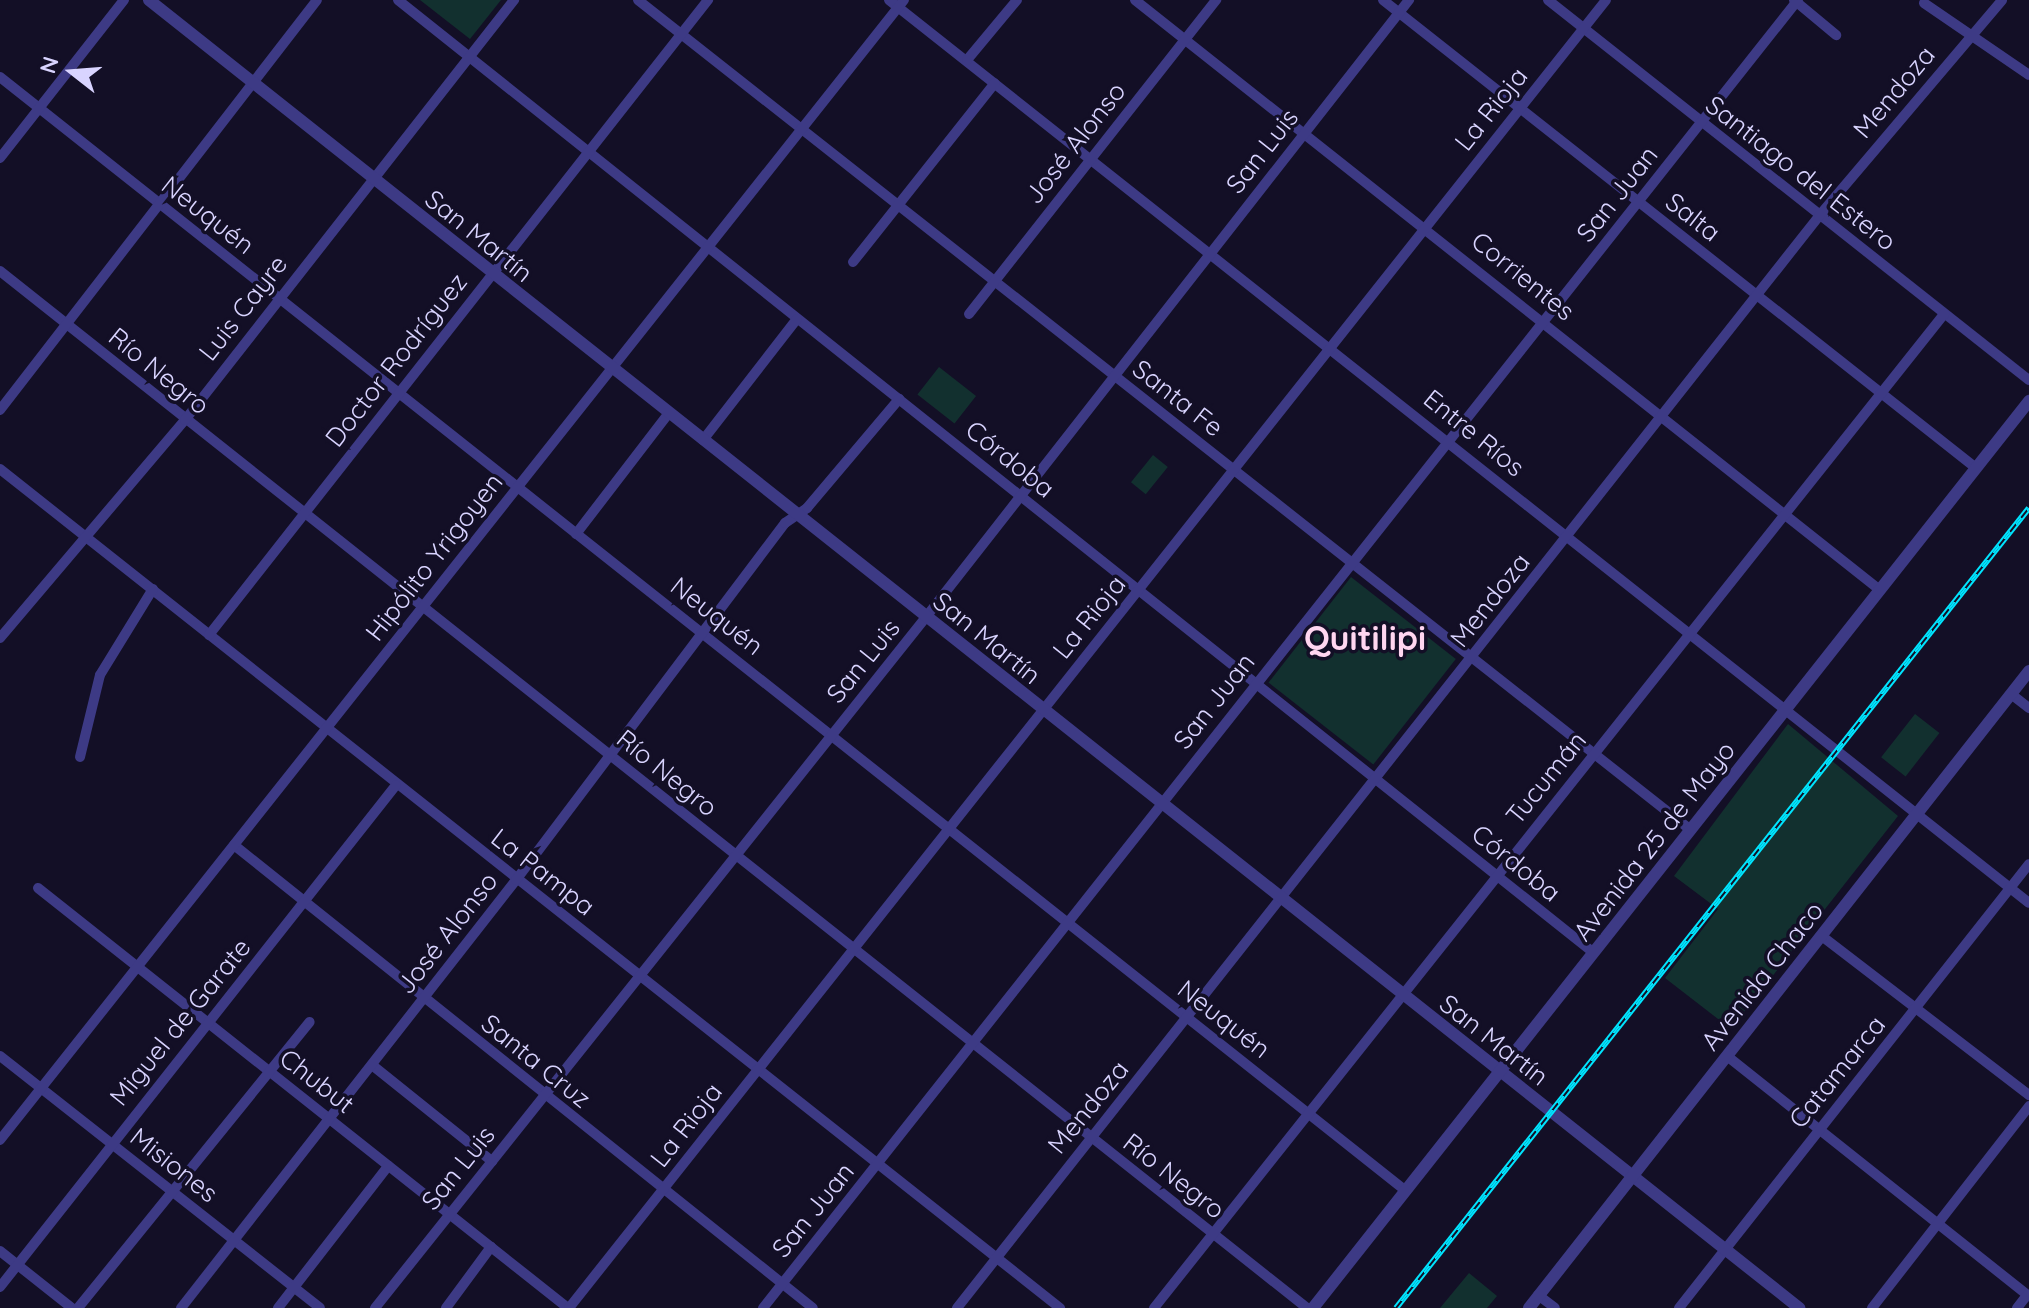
<!DOCTYPE html>
<html>
<head>
<meta charset="utf-8">
<style>
  body { margin:0 }
  #map { position:relative; width:2029px; height:1308px; overflow:hidden; background:#130f26; font-family:Quicksand,sans-serif }
  div>[style] { position:absolute }
  .green>* { inset:0; background:#12302f; transform-origin:0 0 }
  .minor>* { height:10px; margin:-5px; padding:0 5px; transform-origin:5px; border-radius:5px; background:#3d3a85 }
  .tertiary>* { height:12px; margin:-6px; padding:0 6px; transform-origin:6px; border-radius:6px; background:#3d3a85 }
  .rail>* { height:6px; margin-top:-3px; transform-origin:0; background:repeating-linear-gradient(90deg,#130f26 0 9px,#00e5ff 0 18px); box-sizing:border-box; border-block:2px solid #00e5ff }
  span { translate:-50% -50%; white-space:nowrap; text-align:center; line-height:1.15; -webkit-text-stroke:7px #130f26; paint-order:stroke }
  .street-label { font-size:26px; color:#d9d4ff }
  .district-label { font-size:34px; color:#ffd6f0; font-weight:700 }
  .north { position:absolute; left:32px; top:32px; width:80px; height:80px; -webkit-text-stroke:6px #130f26; paint-order:stroke; rotate:287deg; font-size:22px; font-weight:700; line-height:32px; text-align:center; color:#d9d4ff }
  .north::after { content:''; display:block; margin:auto; width:28px; height:36px; background:#d9d4ff; clip-path:polygon(50% 0,100% 100%,50% 72%,0 100%) }
</style>
</head>
<body>
<div id="map">
  <div class="green">
    <div style="clip-path:polygon(420px 0,501px 0,470px 39px)"></div>
    <div style="left:939px;top:367px;width:47px;height:35px;rotate:38deg"></div>
    <div style="left:1153px;top:455px;width:19px;height:35px;rotate:39deg"></div>
    <div style="left:1351px;top:577px;width:133px;height:134px;rotate:38deg"></div>
    <div style="left:1915px;top:714px;width:31px;height:55px;rotate:38deg"></div>
    <div style="clip-path:polygon(1788px 724px,1898px 816px,1731px 1029px,1665px 978px,1718px 909px,1674px 876px)"></div>
    <div style="clip-path:polygon(1469px 1273px,1497px 1296px,1487px 1308px,1440px 1308px)"></div>
  </div>
  <div class="minor">
    <div style="left:398px;top:0;width:1529px;rotate:38.55deg"></div>
    <div style="left:638px;top:0;width:1341px;rotate:38.25deg"></div>
    <div style="left:889px;top:0;width:1454px;rotate:38.38deg"></div>
    <div style="left:1135px;top:0;width:950px;rotate:38.38deg"></div>
    <div style="left:1383px;top:0;width:755px;rotate:38.28deg"></div>
    <div style="left:1548px;top:0;width:613px;rotate:38.31deg"></div>
    <div style="left:1794px;top:0;width:55px;rotate:39.8deg"></div>
    <div style="left:1924px;top:3px;width:127px;rotate:34.4deg"></div>
    <div style="left:967px;top:60px;width:78px;rotate:-50.2deg"></div>
    <div style="left:0;top:77px;width:1794px;rotate:38.39deg"></div>
    <div style="left:0;top:158px;width:201px;rotate:-51.9deg"></div>
    <div style="left:853px;top:262px;width:228px;rotate:-51.6deg"></div>
    <div style="left:0;top:271px;width:1668px;rotate:38.43deg"></div>
    <div style="left:969px;top:314px;width:400px;rotate:-51.8deg"></div>
    <div style="left:0;top:410px;width:518px;rotate:-52.29deg"></div>
    <div style="left:703px;top:440px;width:153px;rotate:-52.2deg"></div>
    <div style="left:0;top:469px;width:1352px;rotate:38.36deg"></div>
    <div style="left:576px;top:534px;width:151px;rotate:-52.5deg"></div>
    <div style="left:209px;top:635px;width:808px;rotate:-51.84deg"></div>
    <div style="left:0;top:638px;width:286px;rotate:-49.7deg"></div>
    <div style="left:185px;top:420px;width:534px;rotate:-51.93deg"></div>
    <div style="left:2011px;top:694px;width:23px;rotate:38deg"></div>
    <div style="left:80px;top:757px;width:84px;rotate:-76.3deg"></div>
    <div style="left:100px;top:675px;width:101px;rotate:-58.4deg"></div>
    <div style="left:234px;top:845px;width:741px;rotate:38.65deg"></div>
    <div style="left:38px;top:888px;width:676px;rotate:38.4deg"></div>
    <div style="left:1823px;top:937px;width:260px;rotate:37.5deg"></div>
    <div style="left:0;top:1056px;width:407px;rotate:38.2deg"></div>
    <div style="left:1727px;top:1056px;width:386px;rotate:38.5deg"></div>
    <div style="left:372px;top:1065px;width:154px;rotate:38.7deg"></div>
    <div style="left:0;top:1140px;width:1455px;rotate:-51.59deg"></div>
    <div style="left:0;top:1251px;width:92px;rotate:38.4deg"></div>
    <div style="left:0;top:1287px;width:639px;rotate:-51.73deg"></div>
    <div style="left:1538px;top:1295px;width:21px;rotate:37deg"></div>
    <div style="left:78px;top:1308px;width:368px;rotate:-51deg"></div>
    <div style="left:181px;top:1308px;width:544px;rotate:-51.95deg"></div>
    <div style="left:516px;top:880px;width:447px;rotate:-53deg"></div>
    <div style="left:785px;top:523px;width:27px;rotate:-34deg"></div>
    <div style="left:807px;top:508px;width:143px;rotate:-49.8deg"></div>
    <div style="left:278px;top:1308px;width:180px;rotate:-52.2deg"></div>
    <div style="left:375px;top:1308px;width:884px;rotate:-51.43deg"></div>
    <div style="left:926px;top:617px;width:784px;rotate:-51.95deg"></div>
    <div style="left:446px;top:1308px;width:76px;rotate:-53.6deg"></div>
    <div style="left:569px;top:1308px;width:1669px;rotate:-51.59deg"></div>
    <div style="left:763px;top:1308px;width:1668px;rotate:-51.65deg"></div>
    <div style="left:957px;top:1308px;width:1391px;rotate:-51.71deg"></div>
    <div style="left:1819px;top:216px;width:283px;rotate:-49.7deg"></div>
    <div style="left:1154px;top:1308px;width:1270px;rotate:-51.52deg"></div>
    <div style="left:1679px;top:1308px;width:565px;rotate:-51.75deg"></div>
    <div style="left:1872px;top:1308px;width:256px;rotate:-52.1deg"></div>
    <div style="left:2017px;top:1308px;width:16px;rotate:-52deg"></div>
  </div>
  <div class="tertiary">
    <div style="left:149px;top:0;width:2106px;rotate:38.4deg"></div>
    <div style="left:1313px;top:1308px;width:1156px;rotate:-51.71deg"></div>
    <div style="left:1529px;top:1308px;width:810px;rotate:-51.87deg"></div>
  </div>
  <div class="rail">
    <div style="left:1396px;top:1308px;width:1020px;rotate:-51.65deg"></div>
  </div>
  <div class="street-label">
    <span style="left:1894px;top:92px;rotate:-50deg">Mendoza</span>
    <span style="left:1491px;top:109px;rotate:-51deg">La Rioja</span>
    <span style="left:1075px;top:143px;rotate:-52deg">José Alonso</span>
    <span style="left:1262px;top:151px;rotate:-52deg">San Luis</span>
    <span style="left:1801px;top:173px;rotate:38deg">Santiago del Estero</span>
    <span style="left:1617px;top:194px;rotate:-52deg">San Juan</span>
    <span style="left:208px;top:215px;rotate:38deg">Neuquén</span>
    <span style="left:1693px;top:217px;rotate:38deg">Salta</span>
    <span style="left:479px;top:236px;rotate:39deg">San Martín</span>
    <span style="left:1523px;top:276px;rotate:39deg">Corrientes</span>
    <span style="left:243px;top:308px;rotate:-52deg">Luis Cayre</span>
    <span style="left:396px;top:360px;rotate:-52deg">Doctor Rodríguez</span>
    <span style="left:159px;top:371px;rotate:39deg">Río Negro</span>
    <span style="left:1178px;top:398px;rotate:38deg">Santa Fe</span>
    <span style="left:1474px;top:433px;rotate:39deg">Entre Ríos</span>
    <span style="left:1010px;top:459px;rotate:39deg">Córdoba</span>
    <span style="left:434px;top:557px;rotate:-52deg">Hipólito Yrigoyen</span>
    <span style="left:1490px;top:600px;rotate:-52deg">Mendoza</span>
    <span style="left:717px;top:616px;rotate:38deg">Neuquén</span>
    <span style="left:1089px;top:617px;rotate:-51deg">La Rioja</span>
    <span style="left:987px;top:638px;rotate:39deg">San Martín</span>
    <span style="left:863px;top:661px;rotate:-51deg">San Luis</span>
    <span style="left:1214px;top:701px;rotate:-52deg">San Juan</span>
    <span style="left:667px;top:773px;rotate:39deg">Río Negro</span>
    <span style="left:1546px;top:778px;rotate:-51deg">Tucumán</span>
    <span style="left:1654px;top:841px;rotate:-52deg">Avenida 25 de Mayo</span>
    <span style="left:1516px;top:863px;rotate:39deg">Córdoba</span>
    <span style="left:543px;top:872px;rotate:38deg">La Pampa</span>
    <span style="left:447px;top:933px;rotate:-52deg">José Alonso</span>
    <span style="left:1762px;top:976px;rotate:-52deg">Avenida Chaco</span>
    <span style="left:1224px;top:1019px;rotate:38deg">Neuquén</span>
    <span style="left:180px;top:1022px;rotate:-51deg">Miguel de Garate</span>
    <span style="left:1494px;top:1040px;rotate:38deg">San Martín</span>
    <span style="left:536px;top:1061px;rotate:39deg">Santa Cruz</span>
    <span style="left:1837px;top:1072px;rotate:-51deg">Catamarca</span>
    <span style="left:317px;top:1081px;rotate:38deg">Chubut</span>
    <span style="left:1088px;top:1107px;rotate:-51deg">Mendoza</span>
    <span style="left:686px;top:1125px;rotate:-52deg">La Rioja</span>
    <span style="left:174px;top:1165px;rotate:38deg">Misiones</span>
    <span style="left:458px;top:1168px;rotate:-51deg">San Luis</span>
    <span style="left:1174px;top:1176px;rotate:38deg">Río Negro</span>
    <span style="left:813px;top:1210px;rotate:-51deg">San Juan</span>
  </div>
  <div class="district-label">
    <span style="left:1365px;top:638px">Quitilipi</span>
  </div>
  <div class="north">N</div>
</div>
</body>
</html>
